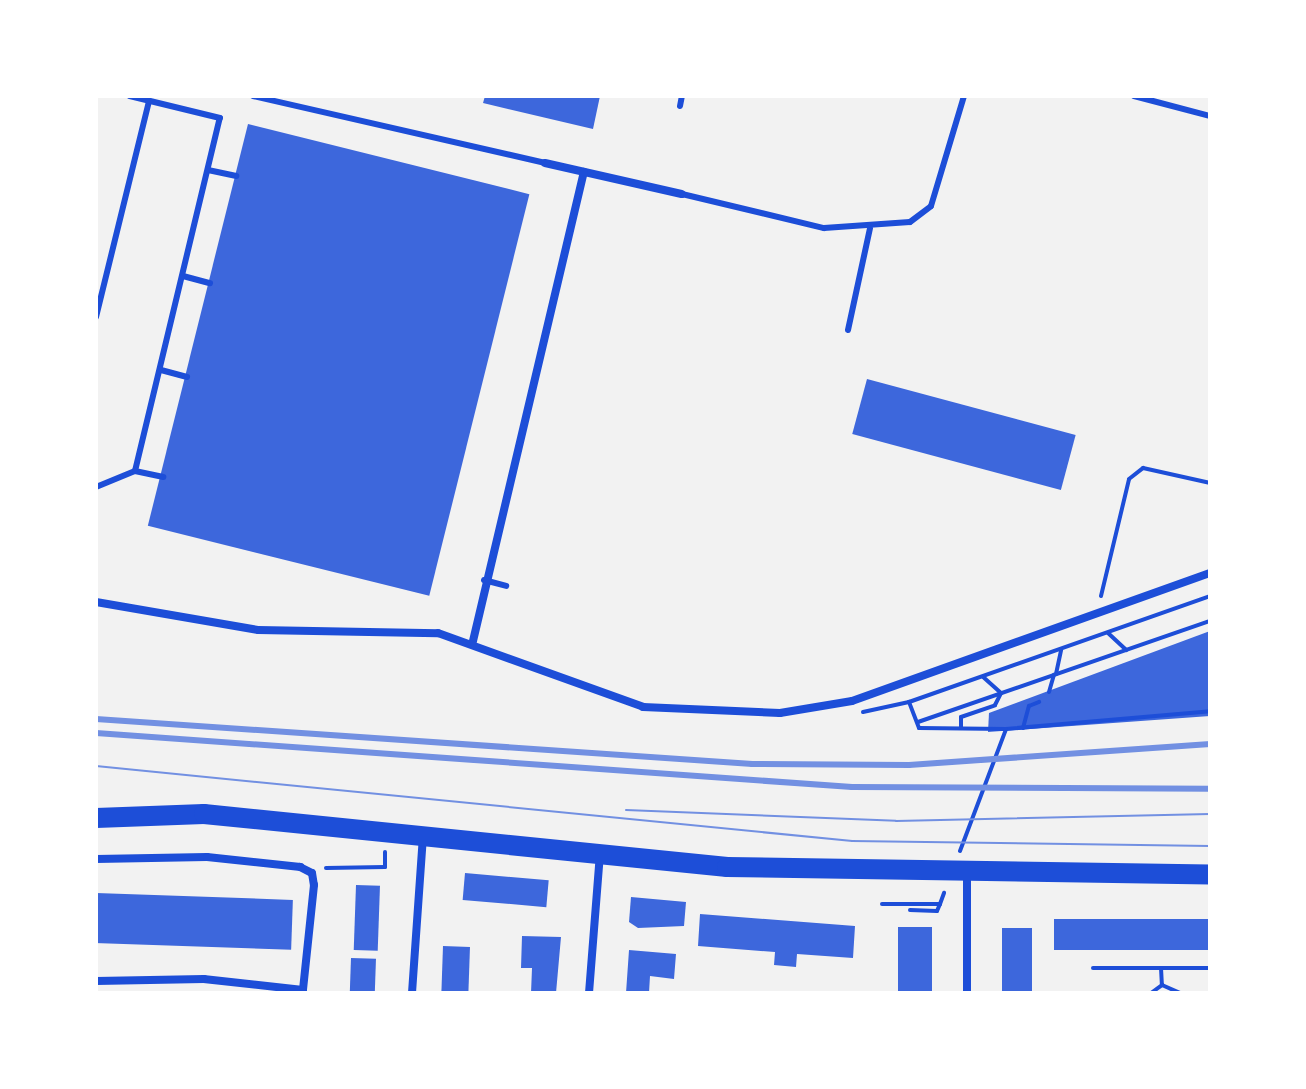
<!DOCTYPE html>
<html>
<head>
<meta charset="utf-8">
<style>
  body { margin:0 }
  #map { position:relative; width:1306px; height:1089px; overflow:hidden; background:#f2f2f2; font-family:"IBM Plex Sans",sans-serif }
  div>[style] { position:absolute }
  .building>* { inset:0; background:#3d67dc; transform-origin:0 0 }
  .path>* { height:4px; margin:-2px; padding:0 2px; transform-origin:2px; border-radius:2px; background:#1d4ed8 }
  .service>* { height:6px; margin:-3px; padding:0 3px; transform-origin:3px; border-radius:3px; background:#1d4ed8 }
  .minor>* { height:8px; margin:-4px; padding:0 4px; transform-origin:4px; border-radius:4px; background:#1d4ed8 }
  .primary>* { height:20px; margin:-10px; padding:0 10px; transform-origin:10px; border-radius:10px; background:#1d4ed8 }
  .tram>* { height:2px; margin:-1px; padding:0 1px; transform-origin:1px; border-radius:1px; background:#7290e2 }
  .rail>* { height:6px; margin:-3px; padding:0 3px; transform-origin:3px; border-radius:3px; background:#7290e2 }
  span { translate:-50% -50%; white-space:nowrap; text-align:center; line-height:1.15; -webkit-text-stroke:6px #fff; paint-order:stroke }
  .frame { position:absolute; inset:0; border:98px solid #fff; pointer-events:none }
</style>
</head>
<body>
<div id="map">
  <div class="building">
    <div style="clip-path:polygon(485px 96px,600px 96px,593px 129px,483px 103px)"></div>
    <div style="left:248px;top:124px;width:290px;height:414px;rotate:14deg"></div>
    <div style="left:867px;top:379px;width:216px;height:57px;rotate:15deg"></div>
    <div style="clip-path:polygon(1210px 631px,1210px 716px,988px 732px,989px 713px)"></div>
    <div style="left:465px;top:873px;width:84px;height:27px;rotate:5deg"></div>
    <div style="left:356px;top:885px;width:24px;height:65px;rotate:2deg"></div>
    <div style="left:96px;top:893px;width:197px;height:50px;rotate:2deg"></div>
    <div style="clip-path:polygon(631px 897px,686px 902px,684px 926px,638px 928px,629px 922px)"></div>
    <div style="clip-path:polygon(700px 914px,855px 926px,853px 958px,797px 954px,796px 967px,774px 965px,775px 952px,698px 946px)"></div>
    <div style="left:1054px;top:919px;width:156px;height:31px"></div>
    <div style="left:898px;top:927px;width:34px;height:66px"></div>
    <div style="left:1002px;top:928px;width:30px;height:65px"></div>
    <div style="clip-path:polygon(522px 936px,561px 937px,556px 993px,531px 993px,532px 968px,521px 968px)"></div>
    <div style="left:443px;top:946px;width:27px;height:47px;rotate:2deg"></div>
    <div style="clip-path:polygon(629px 950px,676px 954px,674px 979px,650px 976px,649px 993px,626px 993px)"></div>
    <div style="left:351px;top:958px;width:25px;height:35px;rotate:2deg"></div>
  </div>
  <div class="path">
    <div style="left:1101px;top:596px;width:120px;rotate:-76.5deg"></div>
    <div style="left:1129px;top:479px;width:18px;rotate:-38deg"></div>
    <div style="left:1143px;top:468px;width:69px;rotate:12.6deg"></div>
    <div style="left:1108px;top:633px;width:25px;rotate:43deg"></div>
    <div style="left:1056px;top:674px;width:25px;rotate:-78deg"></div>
    <div style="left:1049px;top:692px;width:18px;rotate:-74deg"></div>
    <div style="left:863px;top:712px;width:47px;rotate:-12.3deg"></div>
    <div style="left:918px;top:722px;width:309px;rotate:-19.1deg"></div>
    <div style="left:961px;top:727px;width:10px;rotate:-90deg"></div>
    <div style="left:961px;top:717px;width:36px;rotate:-19deg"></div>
    <div style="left:995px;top:705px;width:13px;rotate:-63deg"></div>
    <div style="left:1001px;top:693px;width:24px;rotate:-138deg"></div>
    <div style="left:1023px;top:728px;width:23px;rotate:-75deg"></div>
    <div style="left:1029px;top:706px;width:11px;rotate:-22deg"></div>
    <div style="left:1006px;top:729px;width:205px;rotate:-5deg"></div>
    <div style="left:960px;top:851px;width:130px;rotate:-69.3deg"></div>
    <div style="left:1006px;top:729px;width:87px;rotate:-179.3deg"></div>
    <div style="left:919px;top:728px;width:28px;rotate:-111deg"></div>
    <div style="left:909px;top:702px;width:319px;rotate:-19.4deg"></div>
    <div style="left:326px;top:868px;width:59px;rotate:-1deg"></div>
    <div style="left:385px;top:867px;width:15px;rotate:-90deg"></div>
    <div style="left:882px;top:904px;width:58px"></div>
    <div style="left:940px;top:904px;width:12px;rotate:-70deg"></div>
    <div style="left:910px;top:910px;width:27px;rotate:2deg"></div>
    <div style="left:937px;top:911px;width:8px;rotate:-67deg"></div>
    <div style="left:1093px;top:968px;width:117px"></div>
    <div style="left:1161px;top:968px;width:17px;rotate:87deg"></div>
    <div style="left:1151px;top:993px;width:14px;rotate:-36deg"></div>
    <div style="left:1162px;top:985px;width:20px;rotate:24deg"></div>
  </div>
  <div class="service">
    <div style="left:253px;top:96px;width:300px;rotate:12.9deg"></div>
    <div style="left:1134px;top:96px;width:79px;rotate:14.7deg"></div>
    <div style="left:680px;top:106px;width:10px;rotate:-79deg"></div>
    <div style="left:208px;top:170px;width:29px;rotate:12deg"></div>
    <div style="left:682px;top:194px;width:146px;rotate:13.5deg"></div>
    <div style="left:824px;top:228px;width:86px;rotate:-4deg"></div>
    <div style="left:910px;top:222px;width:26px;rotate:-37deg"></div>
    <div style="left:931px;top:206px;width:115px;rotate:-73.3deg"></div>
    <div style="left:183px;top:276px;width:28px;rotate:15deg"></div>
    <div style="left:96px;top:317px;width:222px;rotate:-76.2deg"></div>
    <div style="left:848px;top:330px;width:104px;rotate:-77.8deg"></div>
    <div style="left:161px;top:370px;width:27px;rotate:15deg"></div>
    <div style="left:135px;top:471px;width:29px;rotate:12deg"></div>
    <div style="left:96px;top:487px;width:42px;rotate:-22.3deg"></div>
    <div style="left:135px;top:471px;width:363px;rotate:-76.5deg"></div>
    <div style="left:220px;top:118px;width:93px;rotate:-166.3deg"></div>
    <div style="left:484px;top:580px;width:23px;rotate:15deg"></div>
  </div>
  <div class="minor">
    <div style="left:545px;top:163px;width:140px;rotate:12.8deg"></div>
    <div style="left:96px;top:602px;width:164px;rotate:9.8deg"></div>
    <div style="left:258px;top:630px;width:180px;rotate:1deg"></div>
    <div style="left:438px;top:633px;width:218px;rotate:19.8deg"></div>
    <div style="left:643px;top:707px;width:137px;rotate:2.5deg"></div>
    <div style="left:780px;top:713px;width:73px;rotate:-9.5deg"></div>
    <div style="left:852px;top:701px;width:380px;rotate:-19.7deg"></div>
    <div style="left:473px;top:641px;width:482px;rotate:-76.7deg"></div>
    <div style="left:96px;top:859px;width:111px;rotate:-1deg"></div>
    <div style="left:207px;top:857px;width:94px;rotate:6.1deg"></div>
    <div style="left:300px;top:867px;width:13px;rotate:27deg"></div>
    <div style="left:312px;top:873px;width:12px;rotate:81deg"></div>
    <div style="left:314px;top:885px;width:106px;rotate:96deg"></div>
    <div style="left:303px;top:990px;width:100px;rotate:-173.7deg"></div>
    <div style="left:204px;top:979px;width:108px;rotate:178.9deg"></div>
    <div style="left:967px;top:874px;width:119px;rotate:90deg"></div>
    <div style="left:412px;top:993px;width:158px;rotate:-86deg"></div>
    <div style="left:589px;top:993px;width:139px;rotate:-85.5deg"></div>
  </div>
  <div class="primary">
    <div style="left:96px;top:818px;width:108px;rotate:-2.1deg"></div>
    <div style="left:204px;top:814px;width:526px;rotate:5.79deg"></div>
    <div style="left:727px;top:867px;width:483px;rotate:0.9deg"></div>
  </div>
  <div class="tram">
    <div style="left:96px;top:766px;width:760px;rotate:5.67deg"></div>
    <div style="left:852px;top:841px;width:358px;rotate:0.8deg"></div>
    <div style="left:626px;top:810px;width:270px;rotate:2.3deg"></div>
    <div style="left:896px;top:821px;width:314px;rotate:-1.3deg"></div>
  </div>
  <div class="rail">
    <div style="left:96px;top:719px;width:658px;rotate:3.92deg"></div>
    <div style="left:752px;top:764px;width:157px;rotate:0.4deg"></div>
    <div style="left:909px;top:765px;width:302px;rotate:-4deg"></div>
    <div style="left:96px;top:733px;width:758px;rotate:4.09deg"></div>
    <div style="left:852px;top:787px;width:358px;rotate:0.3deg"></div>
  </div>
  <div class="frame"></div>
</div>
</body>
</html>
